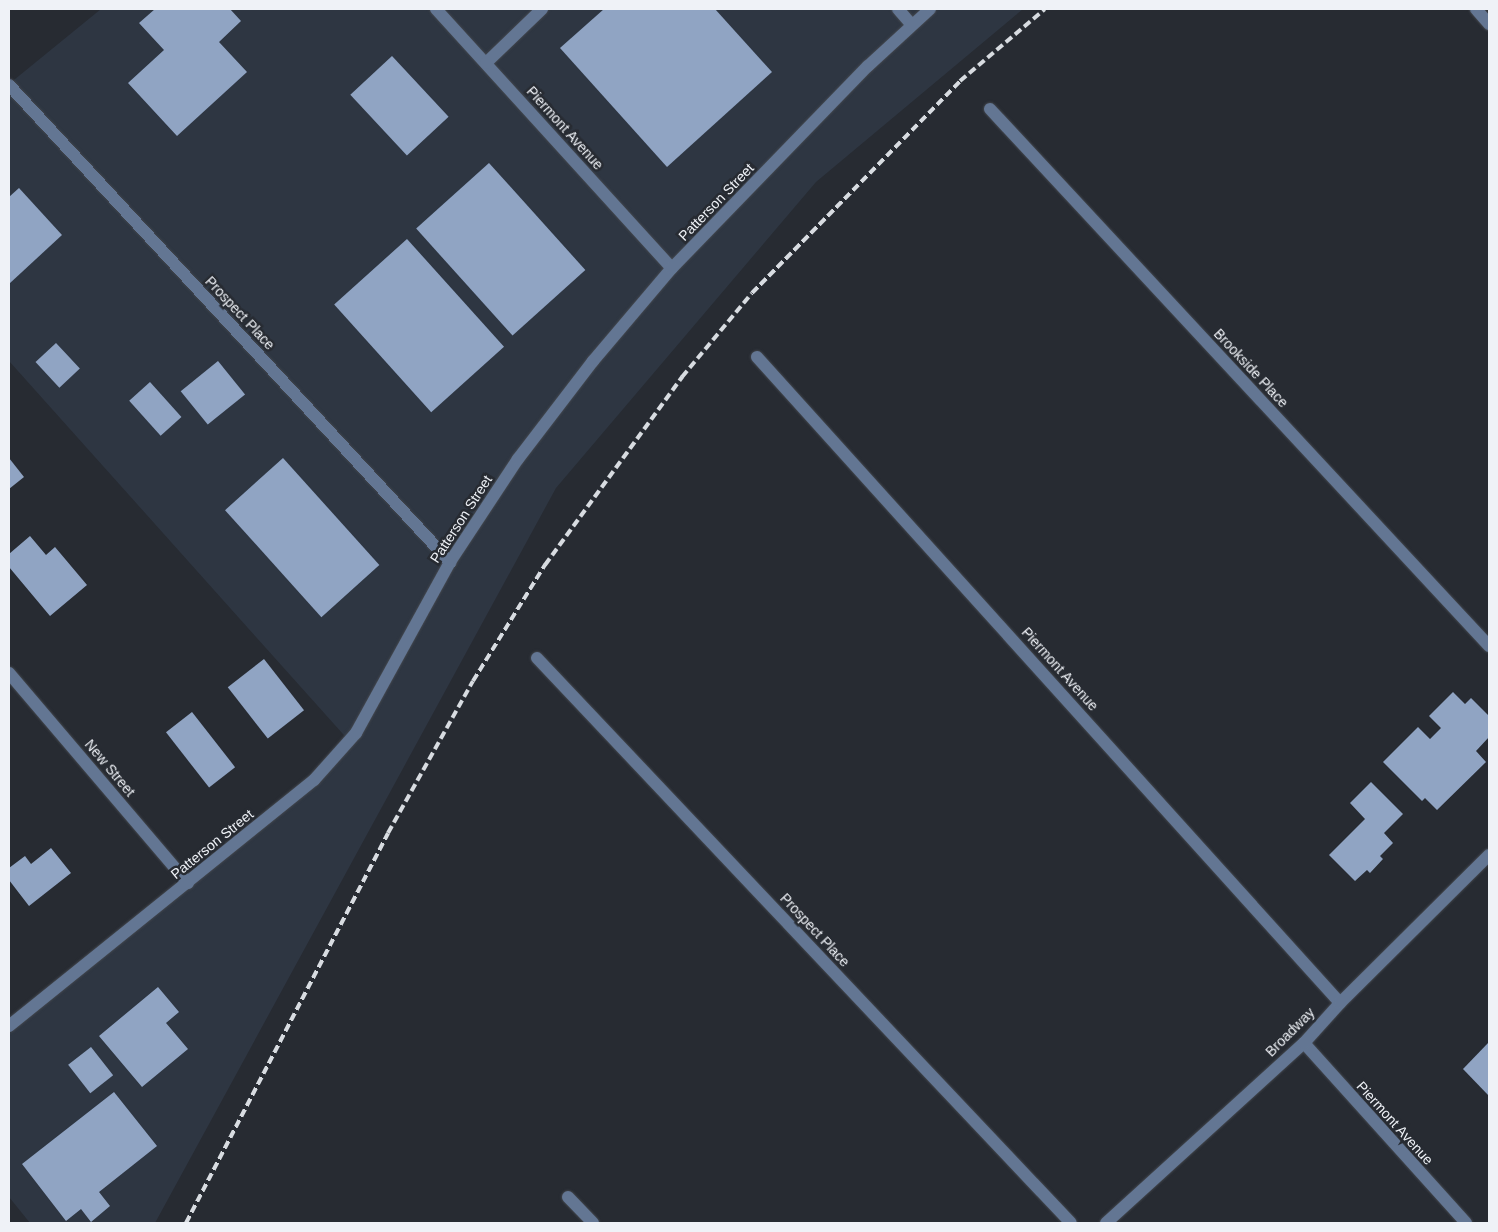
<!DOCTYPE html>
<html>
<head>
<meta charset="utf-8">
<style>
  body { margin:0 }
  #map { position:relative; width:1498px; height:1232px; overflow:hidden; background:#272b32; font-family:Arial,sans-serif }
  div>[style] { position:absolute }
  .built>* { inset:0; background:#2e3642 }
  .building>* { inset:0; background:#90a4c3; transform-origin:0 0 }
  .roads { filter:drop-shadow(0 0 1px #43474e) drop-shadow(0 0 1px #43474e) }
  .minor>* { height:12px; margin:-6px; padding:0 6px; transform-origin:6px; border-radius:6px; background:#637693 }
  .rail>* { height:4px; margin-top:-2px; transform-origin:0; background:repeating-linear-gradient(90deg,#d8dce1 0 8px,transparent 0 12px) }
  span { translate:-50% -50%; white-space:nowrap; text-align:center; line-height:1.15; -webkit-text-stroke:5px #272b32; paint-order:stroke }
  .street-label { font-size:14px; color:#eff2f7 }
  .frame { position:absolute; inset:0; border:10px solid #eff2f7; pointer-events:none }
</style>
</head>
<body>
<div id="map">
  <div class="built">
    <div style="clip-path:polygon(101px 9px,1023px 9px,816px 182px,556px 488px,155px 1223px,30px 1223px,9px 1197px,9px 1034px,351px 743px,9px 361px,9px 84px)"></div>
  </div>
  <div class="building">
    <div style="clip-path:polygon(155px 9px,230px 9px,241px 21px,219px 42px,247px 72px,177px 136px,128px 83px,164px 50px,139px 23px)"></div>
    <div style="clip-path:polygon(604px 9px,715px 9px,772px 72px,667px 167px,560px 48px)"></div>
    <div style="left:392px;top:56px;width:83px;height:57px;rotate:47deg"></div>
    <div style="left:489px;top:163px;width:144px;height:98px;rotate:48deg"></div>
    <div style="clip-path:polygon(19px 188px,62px 235px,9px 284px,9px 197px)"></div>
    <div style="left:407px;top:239px;width:145px;height:98px;rotate:48deg"></div>
    <div style="left:56px;top:343px;width:35px;height:28px;rotate:47deg"></div>
    <div style="left:218px;top:361px;width:43px;height:48px;rotate:51deg"></div>
    <div style="left:150px;top:382px;width:47px;height:28px;rotate:48deg"></div>
    <div style="clip-path:polygon(9px 458px,24px 477px,9px 489px)"></div>
    <div style="left:283px;top:458px;width:144px;height:78px;rotate:48deg"></div>
    <div style="clip-path:polygon(30px 536px,46px 555px,55px 547px,87px 585px,50px 616px,9px 567px,9px 554px)"></div>
    <div style="left:264px;top:659px;width:65px;height:46px;rotate:52deg"></div>
    <div style="clip-path:polygon(1453px 692px,1465px 704px,1471px 698px,1489px 716px,1489px 737px,1476px 751px,1486px 762px,1437px 810px,1425px 798px,1422px 801px,1383px 762px,1418px 727px,1430px 739px,1441px 728px,1429px 716px)"></div>
    <div style="left:192px;top:712px;width:70px;height:33px;rotate:52deg"></div>
    <div style="clip-path:polygon(1371px 782px,1403px 814px,1384px 833px,1393px 843px,1380px 856px,1383px 859px,1370px 873px,1367px 870px,1355px 881px,1329px 855px,1365px 819px,1350px 803px)"></div>
    <div style="clip-path:polygon(51px 848px,71px 873px,29px 906px,9px 880px,9px 868px,25px 856px,31px 864px)"></div>
    <div style="clip-path:polygon(158px 987px,179px 1012px,166px 1023px,188px 1049px,142px 1087px,99px 1036px)"></div>
    <div style="clip-path:polygon(1489px 1042px,1489px 1096px,1463px 1069px)"></div>
    <div style="left:91px;top:1047px;width:36px;height:29px;rotate:52deg"></div>
    <div style="clip-path:polygon(114px 1092px,157px 1146px,99px 1192px,110px 1206px,91px 1222px,81px 1209px,66px 1221px,22px 1164px)"></div>
  </div>
  <div class="roads">
    <div class="minor">
      <div style="left:436px;top:9px;width:350px;rotate:47.7deg"></div>
      <div style="left:898px;top:9px;width:21px;rotate:49deg"></div>
      <div style="left:1476px;top:9px;width:20px;rotate:49deg"></div>
      <div style="left:486px;top:63px;width:78px;rotate:-44deg"></div>
      <div style="left:9px;top:85px;width:650px;rotate:47.25deg"></div>
      <div style="left:990px;top:109px;width:733px;rotate:47.1deg"></div>
      <div style="left:757px;top:357px;width:870px;rotate:47.93deg"></div>
      <div style="left:537px;top:658px;width:777px;rotate:46.62deg"></div>
      <div style="left:9px;top:673px;width:276px;rotate:49.6deg"></div>
      <div style="left:9px;top:1026px;width:392px;rotate:-38.9deg"></div>
      <div style="left:314px;top:780px;width:63px;rotate:-48.2deg"></div>
      <div style="left:356px;top:733px;width:195px;rotate:-61.2deg"></div>
      <div style="left:450px;top:562px;width:123px;rotate:-56.6deg"></div>
      <div style="left:518px;top:459px;width:123px;rotate:-52.6deg"></div>
      <div style="left:593px;top:361px;width:122px;rotate:-49.7deg"></div>
      <div style="left:672px;top:268px;width:281px;rotate:-45.9deg"></div>
      <div style="left:868px;top:66px;width:84px;rotate:-42.6deg"></div>
      <div style="left:1304px;top:1043px;width:242px;rotate:48deg"></div>
      <div style="left:568px;top:1197px;width:36px;rotate:46deg"></div>
      <div style="left:1106px;top:1223px;width:268px;rotate:-42.3deg"></div>
      <div style="left:1304px;top:1043px;width:54px;rotate:-48deg"></div>
      <div style="left:1340px;top:1003px;width:210px;rotate:-44.8deg"></div>
    </div>
  </div>
  <div class="rail">
    <div style="left:186px;top:1223px;width:439px;rotate:-62.6deg"></div>
    <div style="left:388px;top:833px;width:174px;rotate:-60.8deg"></div>
    <div style="left:473px;top:681px;width:137px;rotate:-58.2deg"></div>
    <div style="left:545px;top:565px;width:233px;rotate:-53.9deg"></div>
    <div style="left:682px;top:377px;width:109px;rotate:-50.2deg"></div>
    <div style="left:752px;top:293px;width:297px;rotate:-45.5deg"></div>
    <div style="left:960px;top:81px;width:111px;rotate:-40.3deg"></div>
  </div>
  <div class="street-label">
    <span style="left:565px;top:128px;rotate:48deg">Piermont Avenue</span>
    <span style="left:716px;top:202px;rotate:-46deg">Patterson Street</span>
    <span style="left:240px;top:313px;rotate:47deg">Prospect Place</span>
    <span style="left:1251px;top:368px;rotate:47deg">Brookside Place</span>
    <span style="left:461px;top:519px;rotate:-57deg">Patterson Street</span>
    <span style="left:1060px;top:669px;rotate:48deg">Piermont Avenue</span>
    <span style="left:110px;top:768px;rotate:50deg">New Street</span>
    <span style="left:212px;top:844px;rotate:-39deg">Patterson Street</span>
    <span style="left:815px;top:930px;rotate:47deg">Prospect Place</span>
    <span style="left:1290px;top:1032px;rotate:-45deg">Broadway</span>
    <span style="left:1395px;top:1123px;rotate:48deg">Piermont Avenue</span>
  </div>
  <div class="frame"></div>
</div>
</body>
</html>
